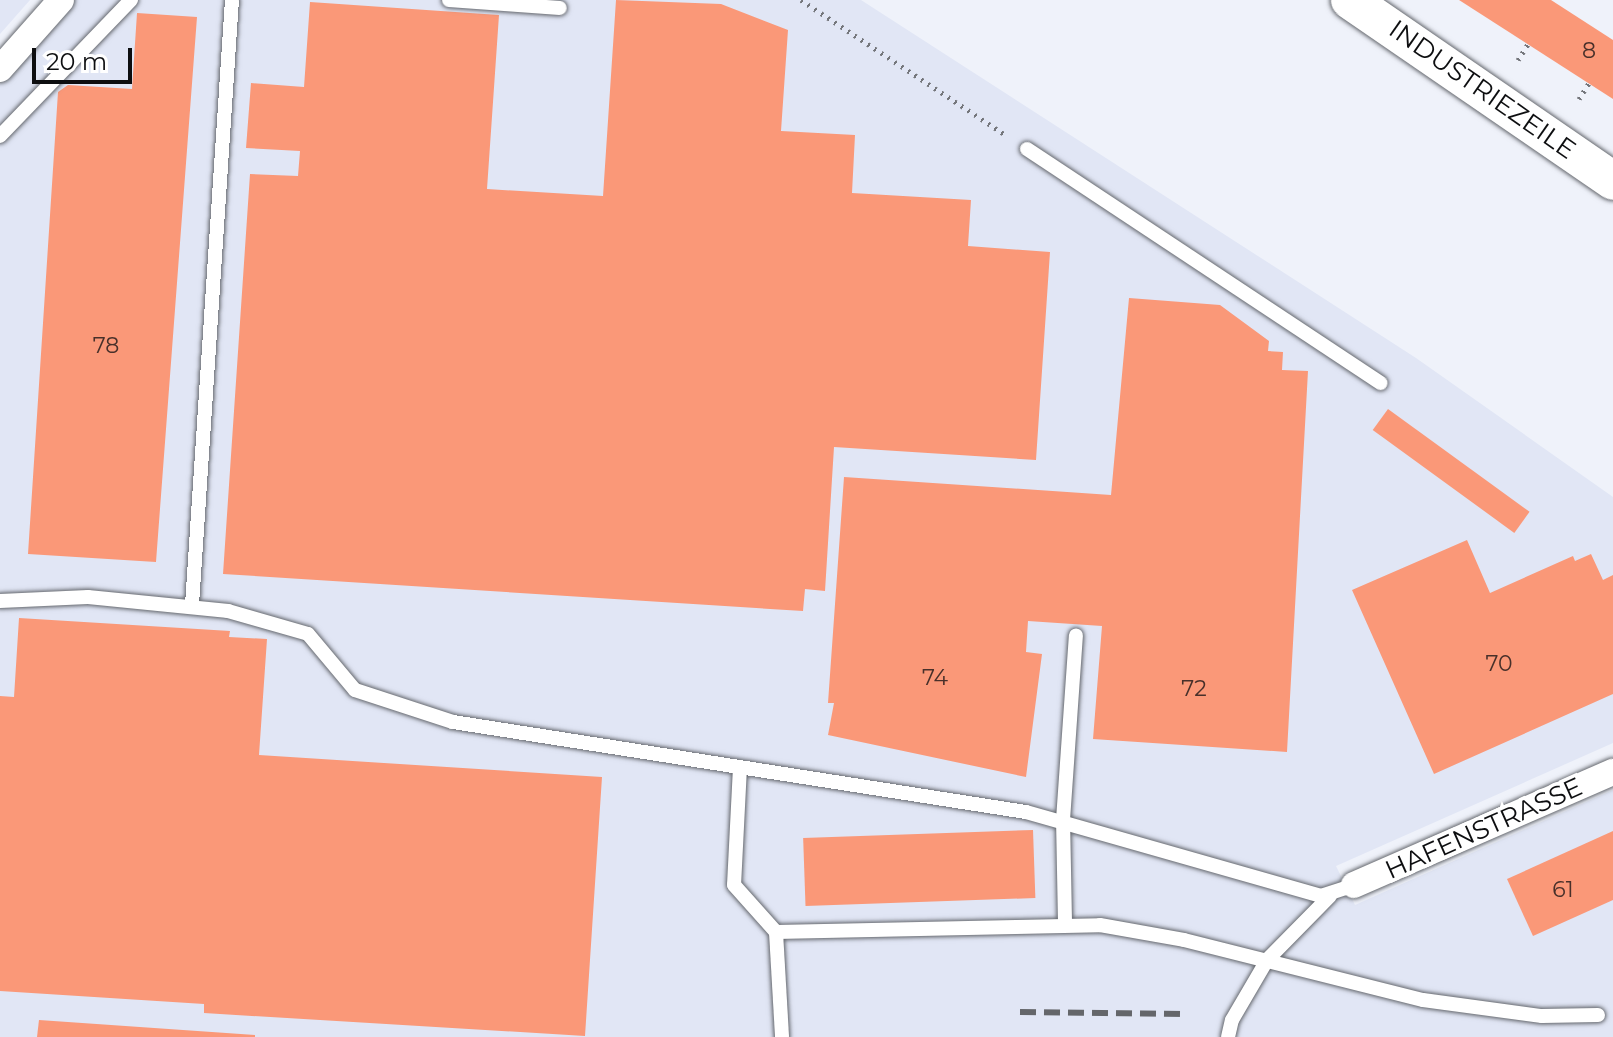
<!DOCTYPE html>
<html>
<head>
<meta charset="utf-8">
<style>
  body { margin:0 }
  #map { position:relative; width:1613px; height:1037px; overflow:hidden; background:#eff2fa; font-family:Montserrat,sans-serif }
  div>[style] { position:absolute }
  .built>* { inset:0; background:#e1e6f5 }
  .building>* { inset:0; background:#fa9878; transform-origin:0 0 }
  .path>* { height:5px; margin-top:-2.5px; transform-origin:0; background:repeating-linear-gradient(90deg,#74767b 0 2px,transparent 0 8px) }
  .roads { filter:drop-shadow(0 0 2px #65686e) drop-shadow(0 0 2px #65686e) }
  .lane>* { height:14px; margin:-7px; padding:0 7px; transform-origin:7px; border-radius:7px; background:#fff }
  .street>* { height:26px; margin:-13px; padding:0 13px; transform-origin:13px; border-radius:13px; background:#fff }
  .secondary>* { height:38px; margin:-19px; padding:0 19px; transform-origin:19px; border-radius:19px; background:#fff }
  .rail>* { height:6px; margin-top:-3px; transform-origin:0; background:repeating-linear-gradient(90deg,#64666a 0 16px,transparent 0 24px) }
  span { translate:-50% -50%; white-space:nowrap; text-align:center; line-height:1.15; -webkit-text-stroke:7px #fff; paint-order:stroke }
  .number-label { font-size:22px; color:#48302a }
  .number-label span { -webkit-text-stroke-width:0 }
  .street-label { font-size:26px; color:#0d0e10 }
  .scale { position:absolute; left:32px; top:48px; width:100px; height:36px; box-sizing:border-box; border:4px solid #0d0e10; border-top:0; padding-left:10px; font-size:24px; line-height:28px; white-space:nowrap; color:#0d0e10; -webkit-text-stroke:6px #fff; paint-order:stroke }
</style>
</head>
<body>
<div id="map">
  <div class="built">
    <div style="clip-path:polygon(0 0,30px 0,0 34px)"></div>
    <div style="clip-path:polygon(75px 0,861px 0,1416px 358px,1613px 497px,1613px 743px,1336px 866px,1355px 905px,1613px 790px,1613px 1037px,0 1037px,0 84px)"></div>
  </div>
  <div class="building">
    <div style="clip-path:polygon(616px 0,721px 4px,788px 30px,781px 131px,855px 135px,852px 193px,971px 200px,968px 246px,1050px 252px,1036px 460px,834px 447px,825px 591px,805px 589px,803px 611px,223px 574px,250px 174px,298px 176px,300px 151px,246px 148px,251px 83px,304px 87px,310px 2px,499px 15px,487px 189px,603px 196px)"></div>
    <div style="clip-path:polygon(1459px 0,1551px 0,1613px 40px,1613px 99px)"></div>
    <div style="clip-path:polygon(137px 13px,197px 17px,156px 562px,28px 554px,58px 92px,68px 85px,132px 89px)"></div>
    <div style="clip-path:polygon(1129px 298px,1220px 305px,1269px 341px,1268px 351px,1283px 352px,1282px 370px,1308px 371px,1287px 752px,1093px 739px,1102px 626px,1028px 621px,1026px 652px,1042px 654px,1026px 777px,828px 735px,834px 703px,828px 703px,844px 477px,1111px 495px)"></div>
    <div style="left:1388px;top:409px;width:175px;height:26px;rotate:36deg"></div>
    <div style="clip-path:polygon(1467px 540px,1490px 593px,1573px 556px,1575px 561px,1591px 554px,1603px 580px,1613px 575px,1613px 694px,1434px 774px,1352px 590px)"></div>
    <div style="clip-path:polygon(19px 618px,230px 631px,229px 637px,267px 639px,259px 755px,602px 777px,585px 1036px,204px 1013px,204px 1004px,0 991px,0 696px,14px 697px)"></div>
    <div style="left:1033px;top:830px;width:68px;height:230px;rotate:88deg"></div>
    <div style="clip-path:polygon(1613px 831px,1613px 900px,1533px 936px,1507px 879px)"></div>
    <div style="clip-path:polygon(39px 1020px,255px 1035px,255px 1037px,37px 1037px)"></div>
  </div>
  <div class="path">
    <div style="left:801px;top:0;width:247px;rotate:33.4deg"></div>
    <div style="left:1518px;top:60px;width:19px;rotate:-58deg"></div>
    <div style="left:1579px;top:99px;width:19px;rotate:-58deg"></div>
  </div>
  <div class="roads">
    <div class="lane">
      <div style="left:449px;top:0;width:111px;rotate:4.1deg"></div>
      <div style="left:0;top:136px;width:189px;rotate:-46.1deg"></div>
      <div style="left:1027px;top:149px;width:424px;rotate:33.5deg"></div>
      <div style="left:0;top:601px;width:88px;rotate:-2.6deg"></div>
      <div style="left:88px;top:597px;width:141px;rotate:5.7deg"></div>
      <div style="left:228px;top:611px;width:83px;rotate:16deg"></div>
      <div style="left:308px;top:634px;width:73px;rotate:50deg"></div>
      <div style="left:355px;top:690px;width:103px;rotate:18.1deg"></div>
      <div style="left:453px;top:722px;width:580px;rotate:8.93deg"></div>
      <div style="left:1026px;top:812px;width:307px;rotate:15.9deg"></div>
      <div style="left:1321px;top:896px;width:35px;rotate:-18deg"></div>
      <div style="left:192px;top:605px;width:606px;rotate:-86.22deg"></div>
      <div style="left:740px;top:767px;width:118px;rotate:92.9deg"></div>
      <div style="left:734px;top:885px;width:63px;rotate:48.2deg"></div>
      <div style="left:776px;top:932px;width:324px;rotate:-1.2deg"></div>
      <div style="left:1100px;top:925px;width:85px;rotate:10.1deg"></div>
      <div style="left:1184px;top:940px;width:246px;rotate:14.1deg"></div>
      <div style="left:1423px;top:1000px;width:120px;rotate:7.7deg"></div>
      <div style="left:1542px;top:1016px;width:56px;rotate:-1deg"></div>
      <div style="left:1065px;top:922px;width:102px;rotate:-91.1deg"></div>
      <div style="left:1063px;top:820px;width:185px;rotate:-86deg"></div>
      <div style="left:776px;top:932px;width:105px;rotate:86.7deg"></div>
      <div style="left:1228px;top:1037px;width:17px;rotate:-77deg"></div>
      <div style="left:1232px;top:1020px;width:69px;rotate:-59.7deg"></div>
      <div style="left:1267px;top:960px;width:90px;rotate:-45.5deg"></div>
    </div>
    <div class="street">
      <div style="left:0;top:69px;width:92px;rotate:-48.5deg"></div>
      <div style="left:1354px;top:885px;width:283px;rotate:-23.6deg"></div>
    </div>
    <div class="secondary">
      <div style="left:1350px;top:0;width:319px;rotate:34.5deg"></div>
    </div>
  </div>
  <div class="rail">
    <div style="left:1020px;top:1012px;width:165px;rotate:0.7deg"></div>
  </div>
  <div class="number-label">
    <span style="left:1589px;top:51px">8</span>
    <span style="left:106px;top:346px">78</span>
    <span style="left:1499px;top:664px">70</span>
    <span style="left:935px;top:678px">74</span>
    <span style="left:1194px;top:689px">72</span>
    <span style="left:1563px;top:890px">61</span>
  </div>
  <div class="street-label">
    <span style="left:1482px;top:90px;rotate:35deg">INDUSTRIEZEILE</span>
    <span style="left:1484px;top:829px;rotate:-24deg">HAFENSTRASSE</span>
  </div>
  <div class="scale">20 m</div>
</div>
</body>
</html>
